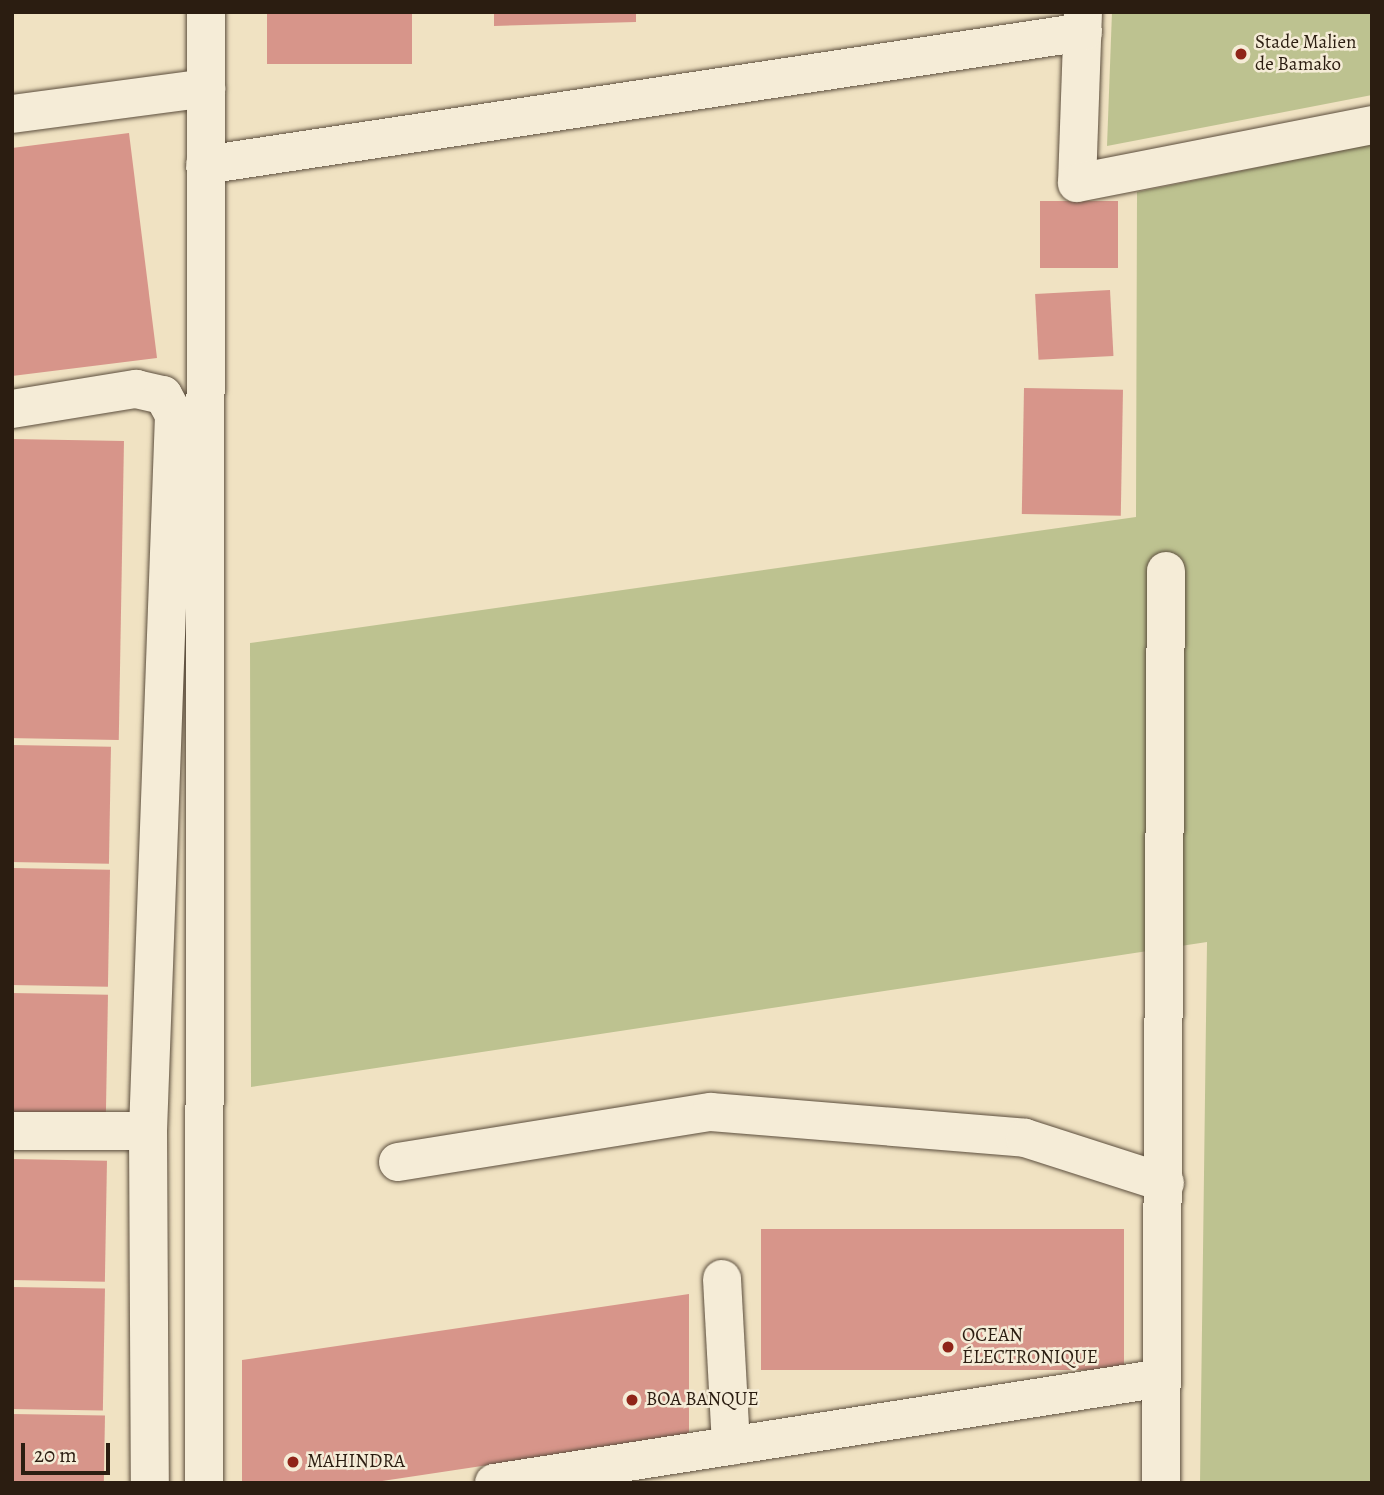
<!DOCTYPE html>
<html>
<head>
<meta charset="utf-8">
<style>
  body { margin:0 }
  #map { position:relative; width:1384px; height:1495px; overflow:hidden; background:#f0e2c2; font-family:Alegreya,serif }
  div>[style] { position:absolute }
  .green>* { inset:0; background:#bdc290 }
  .building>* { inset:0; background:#d7958a; transform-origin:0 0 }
  .roads { filter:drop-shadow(0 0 2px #5c4e3d) drop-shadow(0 0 2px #5c4e3d) }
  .minor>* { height:38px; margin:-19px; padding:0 19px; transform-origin:19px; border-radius:19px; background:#f5ecd7 }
  .dots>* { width:19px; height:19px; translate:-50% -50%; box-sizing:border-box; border:4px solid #f5ecd7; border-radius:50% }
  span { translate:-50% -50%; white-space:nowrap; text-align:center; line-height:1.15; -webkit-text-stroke:5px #f5ecd7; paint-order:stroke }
  .poi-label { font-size:19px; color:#2b1d11 }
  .left { translate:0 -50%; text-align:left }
  .frame { position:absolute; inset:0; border:14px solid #2b1d11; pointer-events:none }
  .scale { position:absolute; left:21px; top:1443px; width:89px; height:32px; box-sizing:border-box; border:4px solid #2b1d11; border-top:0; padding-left:9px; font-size:21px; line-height:24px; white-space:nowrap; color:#2b1d11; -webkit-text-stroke:5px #f5ecd7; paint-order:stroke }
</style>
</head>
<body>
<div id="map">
  <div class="green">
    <div style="clip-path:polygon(1112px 12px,1372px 12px,1372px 95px,1107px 146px)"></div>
    <div style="clip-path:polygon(1372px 144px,1372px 1483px,1200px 1483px,1207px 942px,251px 1087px,250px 643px,1136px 517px,1137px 192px)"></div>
  </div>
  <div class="building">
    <div style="left:267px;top:12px;width:145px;height:52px"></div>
    <div style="clip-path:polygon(494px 12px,636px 12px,636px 22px,494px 26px)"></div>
    <div style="clip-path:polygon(129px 133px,157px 358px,12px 376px,12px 148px)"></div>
    <div style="left:1040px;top:201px;width:78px;height:67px"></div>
    <div style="left:1110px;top:290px;width:66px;height:75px;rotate:87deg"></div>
    <div style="left:1024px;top:388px;width:99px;height:126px;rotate:1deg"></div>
    <div style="left:12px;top:439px;width:112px;height:299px;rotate:1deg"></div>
    <div style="left:12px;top:745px;width:99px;height:117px;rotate:1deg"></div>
    <div style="left:12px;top:868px;width:98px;height:117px;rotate:1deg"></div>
    <div style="left:12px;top:993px;width:96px;height:122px;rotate:1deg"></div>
    <div style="left:12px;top:1159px;width:95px;height:121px;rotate:1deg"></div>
    <div style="left:1124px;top:1229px;width:141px;height:363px;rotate:90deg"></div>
    <div style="left:12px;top:1287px;width:93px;height:122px;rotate:1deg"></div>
    <div style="clip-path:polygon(689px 1294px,689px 1435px,369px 1483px,242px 1483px,242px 1360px)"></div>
    <div style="left:12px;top:1414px;width:93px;height:69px;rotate:1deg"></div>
  </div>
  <div class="roads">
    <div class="minor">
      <div style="left:1083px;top:12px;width:171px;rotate:92deg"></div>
      <div style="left:1077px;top:183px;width:301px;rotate:-11.1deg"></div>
      <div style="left:12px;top:114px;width:196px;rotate:-7.6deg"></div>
      <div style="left:205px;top:165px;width:888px;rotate:-8.61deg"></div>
      <div style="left:12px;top:409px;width:126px;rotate:-9.2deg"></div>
      <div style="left:136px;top:389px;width:28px;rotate:13deg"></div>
      <div style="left:163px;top:395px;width:23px;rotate:61deg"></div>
      <div style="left:174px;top:415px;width:716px;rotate:92.08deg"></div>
      <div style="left:148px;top:1131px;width:352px;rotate:89.7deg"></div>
      <div style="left:12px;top:1131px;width:136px"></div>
      <div style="left:398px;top:1162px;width:317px;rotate:-9.1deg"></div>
      <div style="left:711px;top:1112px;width:315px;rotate:4.7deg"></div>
      <div style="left:1025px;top:1138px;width:147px;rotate:17.8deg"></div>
      <div style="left:722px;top:1279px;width:167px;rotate:86.9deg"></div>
      <div style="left:204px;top:1483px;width:1471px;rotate:-89.92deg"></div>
      <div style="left:494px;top:1483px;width:676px;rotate:-8.93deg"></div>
      <div style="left:1161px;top:1483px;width:912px;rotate:-89.69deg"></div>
    </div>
  </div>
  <div class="dots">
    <div style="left:1241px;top:54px;background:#8f2418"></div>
    <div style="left:948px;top:1347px;background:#8f2418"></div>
    <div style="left:632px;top:1400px;background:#8f2418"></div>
    <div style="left:293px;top:1462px;background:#8f2418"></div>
  </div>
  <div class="poi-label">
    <span class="left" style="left:1255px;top:54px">Stade Malien<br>de Bamako</span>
    <span class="left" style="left:962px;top:1347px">OCEAN<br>ÉLECTRONIQUE</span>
    <span class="left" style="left:646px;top:1400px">BOA BANQUE</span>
    <span class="left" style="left:307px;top:1462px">MAHINDRA</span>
  </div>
  <div class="frame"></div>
  <div class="scale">20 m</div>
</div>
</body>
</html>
